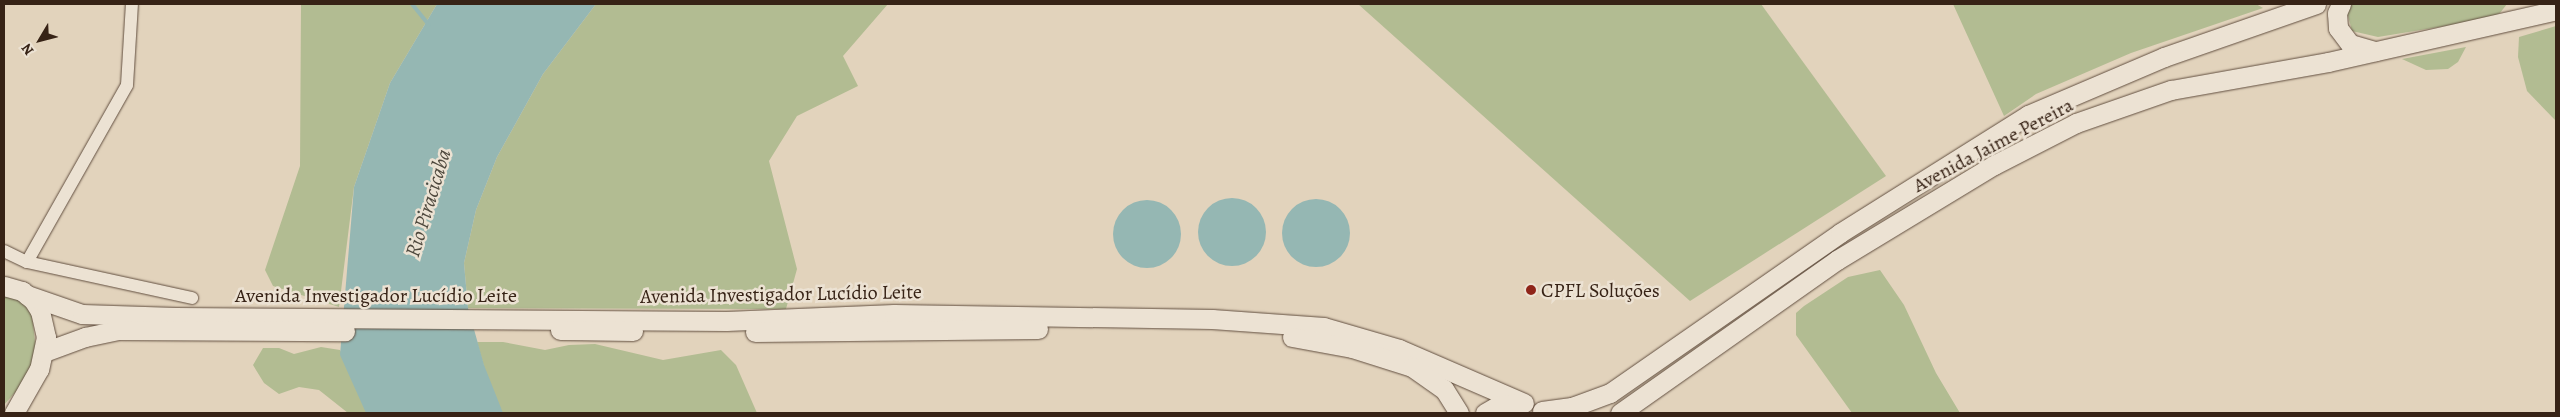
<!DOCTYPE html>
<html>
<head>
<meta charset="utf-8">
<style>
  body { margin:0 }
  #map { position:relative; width:2560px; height:417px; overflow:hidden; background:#e2d3bc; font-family:Alegreya,serif }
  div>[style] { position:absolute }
  .green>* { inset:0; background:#b2bc92 }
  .water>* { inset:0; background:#95b7b3 }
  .round { border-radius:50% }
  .stream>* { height:4px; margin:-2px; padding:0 2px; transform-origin:2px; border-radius:2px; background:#95b7b3 }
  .roads { filter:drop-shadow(0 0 1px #624f40) drop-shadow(0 0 1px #624f40) }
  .street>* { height:12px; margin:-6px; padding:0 6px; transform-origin:6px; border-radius:6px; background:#ece2d3 }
  .secondary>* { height:19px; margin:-9.5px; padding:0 9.5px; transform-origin:9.5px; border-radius:9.5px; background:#ece2d3 }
  .dots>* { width:14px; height:14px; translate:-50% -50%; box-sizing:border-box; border:2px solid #ece2d3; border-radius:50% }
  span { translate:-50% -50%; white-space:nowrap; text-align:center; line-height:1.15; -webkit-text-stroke:5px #ece2d3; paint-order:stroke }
  .street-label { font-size:20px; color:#372316 }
  .poi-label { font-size:20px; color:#372316 }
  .left { translate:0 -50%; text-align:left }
  .water-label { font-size:21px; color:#4e483d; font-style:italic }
  .frame { position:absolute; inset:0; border:5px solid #372316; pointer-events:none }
  .north { position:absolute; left:15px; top:15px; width:50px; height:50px; -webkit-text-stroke:4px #ece2d3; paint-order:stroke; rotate:233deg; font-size:14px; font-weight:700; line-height:20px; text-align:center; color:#372316 }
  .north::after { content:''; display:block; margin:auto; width:18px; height:22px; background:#372316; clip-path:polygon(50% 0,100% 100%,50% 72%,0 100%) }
</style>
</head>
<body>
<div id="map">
  <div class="green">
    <div style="clip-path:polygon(301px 4px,437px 4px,390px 83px,354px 187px,339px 307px,273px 286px,265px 270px,300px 166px)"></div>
    <div style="clip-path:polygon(596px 4px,888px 4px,843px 56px,858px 86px,797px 116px,769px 161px,797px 269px,786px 309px,468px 308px,464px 263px,476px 210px,497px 157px,543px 74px)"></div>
    <div style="clip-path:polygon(1358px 4px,1761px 4px,1886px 176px,1690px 301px)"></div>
    <div style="clip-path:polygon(1953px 4px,2256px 4px,2263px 8px,2131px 53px,2036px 94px,2004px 116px)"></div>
    <div style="clip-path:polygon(2351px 4px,2507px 4px,2500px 13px,2488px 19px,2378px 37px,2352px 31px,2347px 12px)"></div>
    <div style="clip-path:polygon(2556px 26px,2556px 121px,2527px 91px,2518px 57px,2519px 37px)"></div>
    <div style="clip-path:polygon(2466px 47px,2458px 62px,2448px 69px,2426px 70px,2402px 59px)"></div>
    <div style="clip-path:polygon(1880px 270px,1904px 305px,1936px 373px,1960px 413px,1852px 413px,1796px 335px,1796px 313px,1804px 306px,1848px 277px)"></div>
    <div style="clip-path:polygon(4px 295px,22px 300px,32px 315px,36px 351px,26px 380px,4px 405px)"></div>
    <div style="clip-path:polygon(477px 342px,503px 342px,545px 350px,569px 345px,595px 344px,663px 360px,721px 350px,736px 365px,757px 413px,497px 413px)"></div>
    <div style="clip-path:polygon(321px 347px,340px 350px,375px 413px,348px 413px,319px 390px,299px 387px,279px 394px,264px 383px,253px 365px,263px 348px,279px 348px,294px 354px)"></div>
  </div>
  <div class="water">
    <div style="clip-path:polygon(437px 4px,596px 4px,543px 74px,497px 157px,476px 210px,464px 263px,468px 308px,484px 365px,503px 413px,366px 413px,340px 355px,354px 187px,390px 83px)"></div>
    <div class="round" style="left:1198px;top:198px;width:68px;height:68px"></div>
    <div class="round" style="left:1282px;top:199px;width:68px;height:68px"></div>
    <div class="round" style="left:1113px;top:200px;width:68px;height:68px"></div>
  </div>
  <div class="stream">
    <div style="left:412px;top:4px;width:27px;rotate:51deg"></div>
  </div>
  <div class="roads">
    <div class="street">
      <div style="left:4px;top:251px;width:25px;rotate:26deg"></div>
      <div style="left:27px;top:262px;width:169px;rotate:12.3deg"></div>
      <div style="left:27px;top:262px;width:203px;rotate:-60.5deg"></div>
      <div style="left:127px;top:85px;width:81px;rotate:-86.5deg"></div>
    </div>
    <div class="secondary">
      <div style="left:2341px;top:4px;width:10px;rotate:114deg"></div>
      <div style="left:2337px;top:13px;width:15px;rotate:86deg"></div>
      <div style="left:2338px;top:28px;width:20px;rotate:53deg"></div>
      <div style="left:2350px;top:44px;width:26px;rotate:16deg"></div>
      <div style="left:4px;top:286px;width:19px;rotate:16deg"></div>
      <div style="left:22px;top:291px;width:14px;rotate:39deg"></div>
      <div style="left:33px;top:300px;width:13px;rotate:58deg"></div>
      <div style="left:40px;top:311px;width:27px;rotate:77deg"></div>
      <div style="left:46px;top:337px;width:33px;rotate:102deg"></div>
      <div style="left:39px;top:369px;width:51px;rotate:119.6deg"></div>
      <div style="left:27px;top:295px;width:58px;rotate:19.1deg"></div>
      <div style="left:82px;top:314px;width:93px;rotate:1.8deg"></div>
      <div style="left:175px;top:317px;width:551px;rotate:0.42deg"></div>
      <div style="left:726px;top:321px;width:168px;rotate:-2.4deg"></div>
      <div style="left:894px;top:314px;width:318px;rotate:0.9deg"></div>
      <div style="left:1212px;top:319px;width:112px;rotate:4.1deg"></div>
      <div style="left:1324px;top:327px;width:78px;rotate:16.3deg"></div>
      <div style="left:1399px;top:349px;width:136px;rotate:23.4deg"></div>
      <div style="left:560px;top:330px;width:73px;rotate:0.8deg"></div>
      <div style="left:755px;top:332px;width:283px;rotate:-0.6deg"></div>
      <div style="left:1292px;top:337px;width:61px;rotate:10.4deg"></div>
      <div style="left:1352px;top:348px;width:63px;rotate:17.6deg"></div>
      <div style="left:1412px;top:367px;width:39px;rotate:35deg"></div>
      <div style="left:1444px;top:389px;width:28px;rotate:58deg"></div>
      <div style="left:44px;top:352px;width:44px;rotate:-20.1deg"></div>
      <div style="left:85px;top:337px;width:34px;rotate:-12deg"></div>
      <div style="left:118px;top:330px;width:227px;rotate:0.3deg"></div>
      <div style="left:1542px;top:411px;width:30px;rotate:-8deg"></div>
      <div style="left:1572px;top:407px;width:40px;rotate:-20.2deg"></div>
      <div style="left:1610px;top:393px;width:280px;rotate:-34.8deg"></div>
      <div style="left:1840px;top:233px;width:222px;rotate:-32.1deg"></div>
      <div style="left:2028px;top:115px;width:148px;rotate:-23.1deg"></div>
      <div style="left:2164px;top:57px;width:161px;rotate:-19.2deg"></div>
      <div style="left:1485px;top:413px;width:14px;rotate:-30deg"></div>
      <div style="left:1497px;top:406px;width:24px;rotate:-7deg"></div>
      <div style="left:1620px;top:413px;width:266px;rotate:-35.2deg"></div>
      <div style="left:1837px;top:260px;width:184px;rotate:-31.2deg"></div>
      <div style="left:1994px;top:165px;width:92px;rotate:-27.1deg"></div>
      <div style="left:2076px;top:123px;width:101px;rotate:-19.2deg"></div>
      <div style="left:2171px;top:90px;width:159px;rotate:-10.1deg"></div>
      <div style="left:2328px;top:62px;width:234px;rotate:-12.8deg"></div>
    </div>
  </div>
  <div class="dots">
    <div style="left:1531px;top:290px;background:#8f2418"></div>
  </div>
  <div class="street-label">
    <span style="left:1993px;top:145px;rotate:-28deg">Avenida Jaime Pereira</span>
    <span style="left:781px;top:294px;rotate:-1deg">Avenida Investigador Lucídio Leite</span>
    <span style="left:376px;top:295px">Avenida Investigador Lucídio Leite</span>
  </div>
  <div class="poi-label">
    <span class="left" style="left:1541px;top:290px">CPFL Soluções</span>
  </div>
  <div class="water-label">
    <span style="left:428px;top:203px;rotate:-73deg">Rio Piracicaba</span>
  </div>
  <div class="frame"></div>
  <div class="north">N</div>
</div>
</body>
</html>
